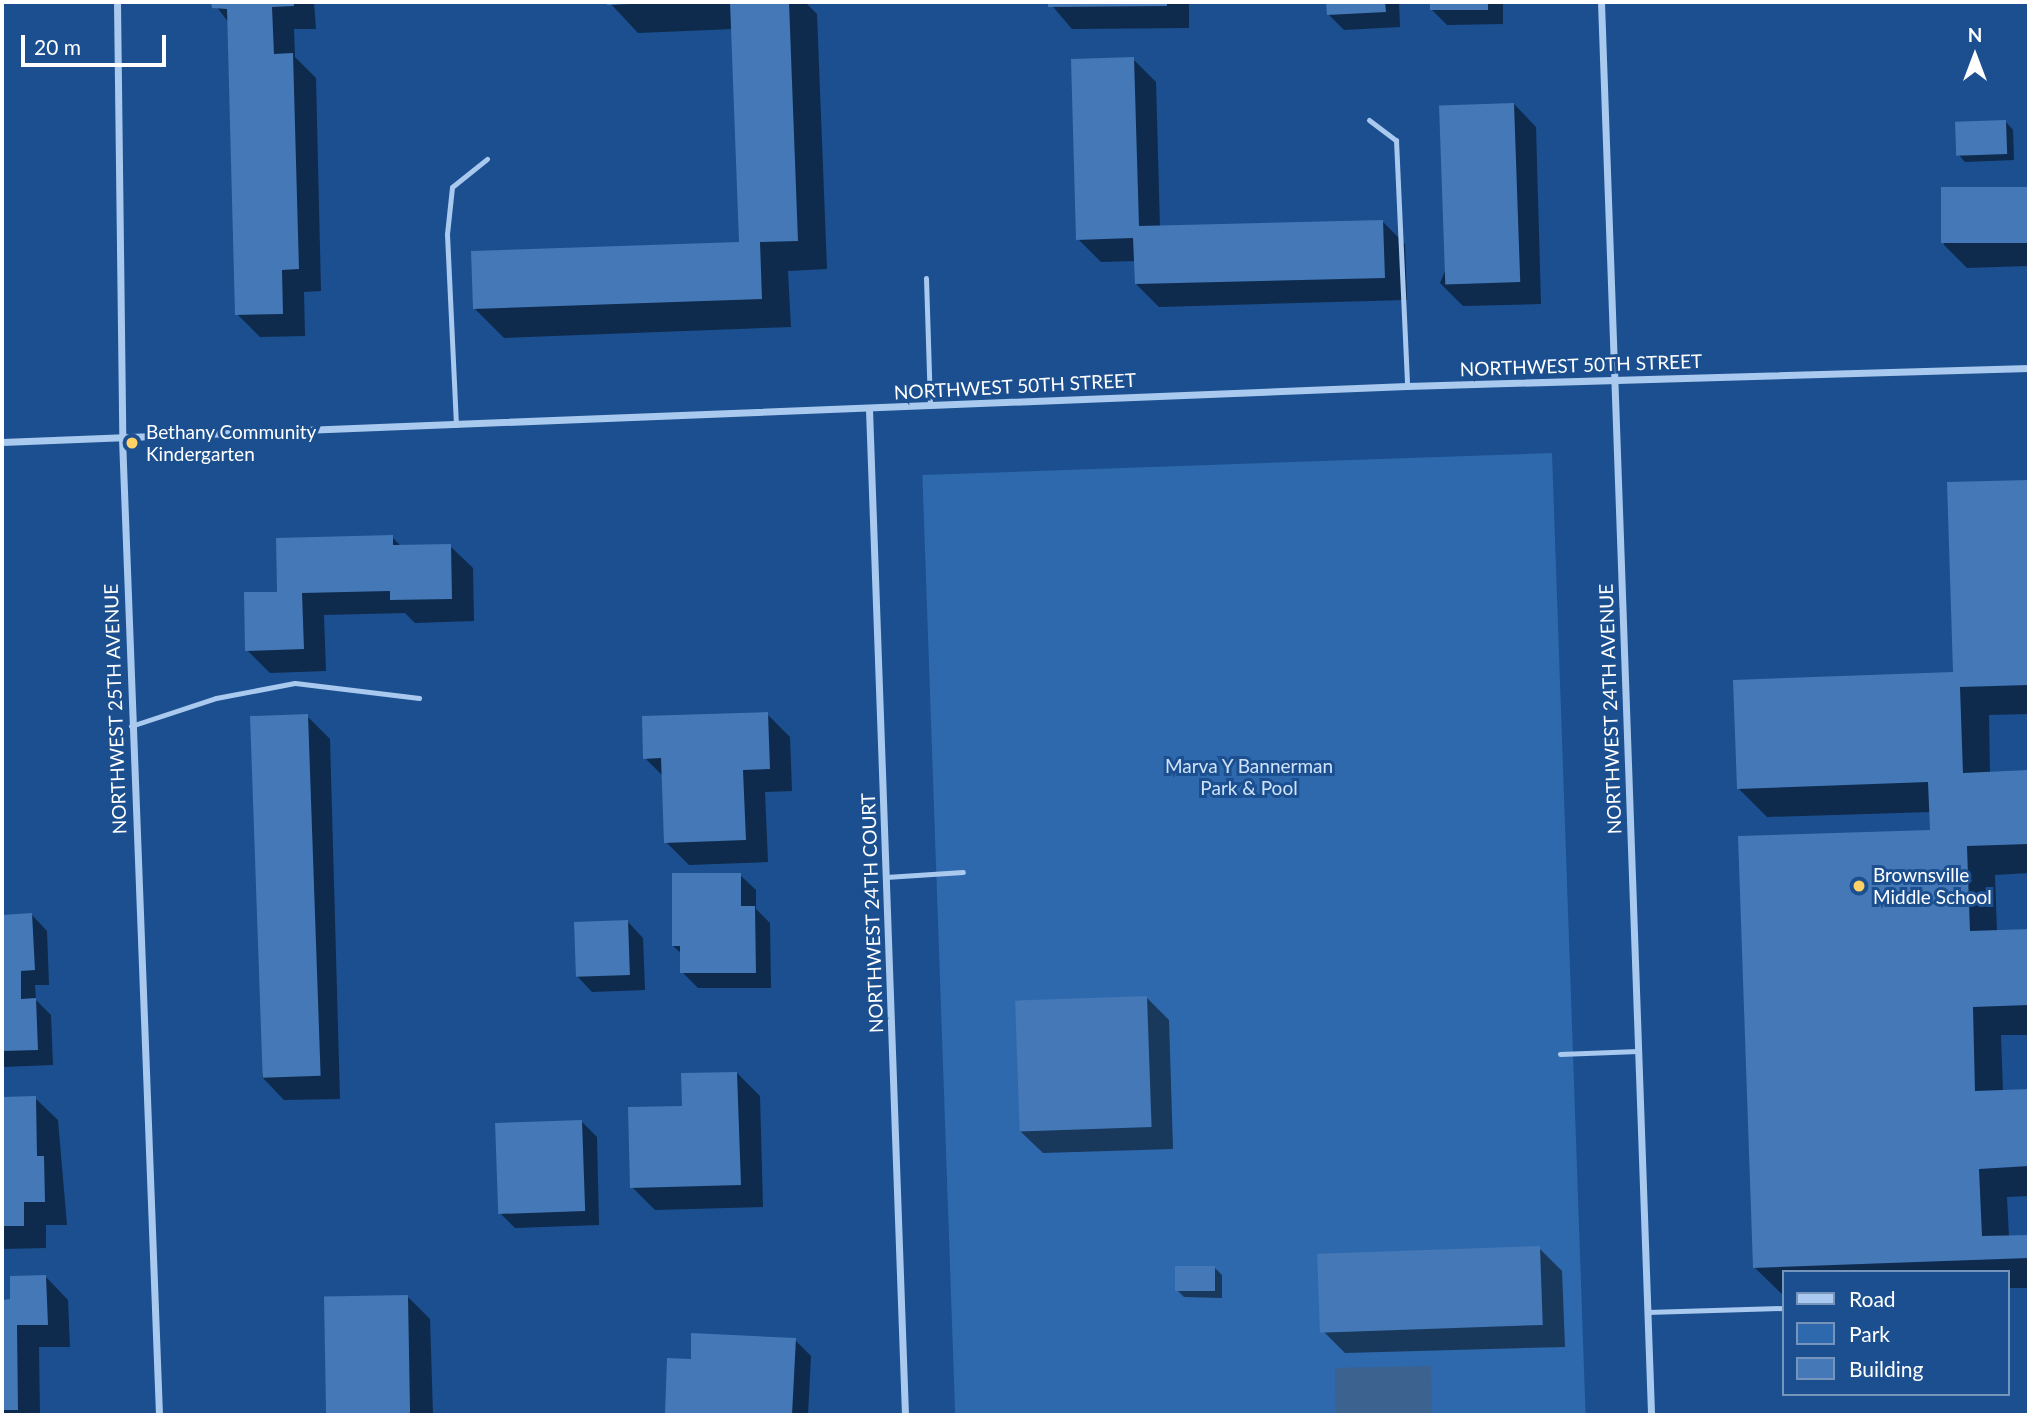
<!DOCTYPE html>
<html>
<head>
<meta charset="utf-8">
<style>
  body { margin:0 }
  #map { position:relative; width:2031px; height:1417px; overflow:hidden; background:#1b4f8f; font-family:Lato,sans-serif }
  div>[style] { position:absolute }
  .green>* { inset:0; background:#2e69ad; transform-origin:0 0 }
  .water>* { inset:0; background:#3c6290; transform-origin:0 0 }
  .shadow>* { inset:0; background:#0007 }
  .building>* { inset:0; background:#4478b7; transform-origin:0 0 }
  .service>* { height:5px; margin:-2.5px; padding:0 2.5px; transform-origin:2.5px; border-radius:2.5px; background:#a9c9ee }
  .minor>* { height:7px; margin:-3.5px; padding:0 3.5px; transform-origin:3.5px; border-radius:3.5px; background:#a9c9ee }
  .dots>* { width:19px; height:19px; translate:-50% -50%; box-sizing:border-box; border:4px solid #1b4f8f; border-radius:50% }
  span { translate:-50% -50%; white-space:nowrap; text-align:center; line-height:1.15; -webkit-text-stroke:6px #1b4f8f; paint-order:stroke }
  .street-label { font-size:19px; color:#fff }
  .poi-label { font-size:19px; color:#fff }
  .left { translate:0 -50%; text-align:left }
  .park-label { font-size:19px; color:#cfe3fa }
  .frame { position:absolute; inset:0; border:4px solid #fff; pointer-events:none }
  .legend { position:absolute; left:1782px; top:1270px; width:228px; height:126px; box-sizing:border-box; background:#1b4f8f; border:2px solid #7695bc; margin:0; padding:9px 12px; list-style:none; font-size:21px; color:#fff }
  .legend li { display:flex; align-items:center; gap:14px; height:35px }
  .legend b { width:35px; border:2px solid #7695bc }
  .north { position:absolute; left:1940px; top:21px; width:70px; height:70px; -webkit-text-stroke:5px #1b4f8f; paint-order:stroke; rotate:0deg; font-size:19px; font-weight:700; line-height:28px; text-align:center; color:#fff }
  .north::after { content:''; display:block; margin:auto; width:24px; height:32px; background:#fff; clip-path:polygon(50% 0,100% 100%,50% 72%,0 100%) }
  .scale { position:absolute; left:21px; top:35px; width:145px; height:32px; box-sizing:border-box; border:4px solid #fff; border-top:0; padding-left:9px; font-size:21px; line-height:24px; white-space:nowrap; color:#fff; -webkit-text-stroke:5px #1b4f8f; paint-order:stroke }
</style>
</head>
<body>
<div id="map">
  <div class="green">
    <div style="left:1552px;top:453px;width:963px;height:630px;rotate:88deg"></div>
  </div>
  <div class="water">
    <div style="left:1431px;top:1366px;width:49px;height:96px;rotate:89deg"></div>
  </div>
  <div class="shadow">
    <div style="clip-path:polygon(213px 2px,314px 2px,316px 29px,294px 29px,295px 57px,316px 78px,321px 291px,304px 292px,305px 336px,260px 337px,237px 314px,229px 23px)"></div>
    <div style="clip-path:polygon(609px 2px,805px 2px,817px 14px,827px 269px,788px 271px,791px 327px,504px 338px,475px 309px,741px 243px,733px 29px,638px 33px)"></div>
    <div style="clip-path:polygon(1049px 2px,1189px 2px,1189px 28px,1072px 29px)"></div>
    <div style="clip-path:polygon(1328px 2px,1399px 2px,1400px 27px,1344px 30px,1329px 15px)"></div>
    <div style="clip-path:polygon(1432px 2px,1503px 2px,1503px 24px,1447px 25px,1432px 10px)"></div>
    <div style="clip-path:polygon(1133px 59px,1156px 82px,1160px 227px,1383px 222px,1405px 244px,1407px 300px,1159px 307px,1136px 284px,1136px 261px,1101px 262px,1078px 239px)"></div>
    <div style="clip-path:polygon(1514px 104px,1536px 127px,1541px 304px,1463px 306px,1440px 283px)"></div>
    <div style="clip-path:polygon(2006px 122px,2013px 130px,2014px 160px,1965px 162px,1958px 154px)"></div>
    <div style="clip-path:polygon(2029px 189px,2029px 266px,1967px 268px,1944px 245px,1942px 192px)"></div>
    <div style="clip-path:polygon(2029px 481px,2029px 714px,1989px 715px,1990px 773px,2029px 772px,2029px 873px,1995px 875px,1997px 932px,2029px 931px,2029px 1035px,2001px 1035px,2003px 1092px,2029px 1091px,2029px 1196px,2007px 1197px,2009px 1237px,2029px 1236px,2029px 1288px,2008px 1288px,2008px 1272px,1784px 1272px,1784px 1296px,1754px 1267px,1931px 832px,1931px 812px,1767px 817px,1738px 788px,1955px 674px,1948px 484px)"></div>
    <div style="clip-path:polygon(392px 537px,402px 547px,450px 546px,473px 568px,474px 621px,415px 623px,405px 613px,324px 615px,326px 671px,270px 673px,247px 650px,278px 593px)"></div>
    <div style="clip-path:polygon(767px 714px,790px 737px,792px 791px,765px 792px,768px 862px,689px 865px,666px 842px,664px 777px,645px 758px)"></div>
    <div style="clip-path:polygon(307px 716px,330px 739px,340px 1099px,284px 1100px,262px 1077px)"></div>
    <div style="clip-path:polygon(740px 875px,756px 890px,756px 909px,770px 923px,771px 988px,698px 988px,682px 972px,682px 954px,673px 946px)"></div>
    <div style="clip-path:polygon(32px 915px,47px 931px,49px 985px,35px 985px,36px 1000px,51px 1015px,53px 1065px,2px 1067px,2px 916px)"></div>
    <div style="clip-path:polygon(628px 922px,643px 938px,645px 990px,592px 992px,577px 976px)"></div>
    <div style="clip-path:polygon(1146px 997px,1169px 1020px,1173px 1149px,1043px 1153px,1020px 1131px)"></div>
    <div style="clip-path:polygon(737px 1073px,760px 1096px,763px 1207px,655px 1210px,632px 1187px,684px 1108px)"></div>
    <div style="clip-path:polygon(2px 1098px,35px 1098px,58px 1120px,67px 1225px,46px 1225px,46px 1248px,2px 1249px)"></div>
    <div style="clip-path:polygon(582px 1122px,597px 1137px,599px 1225px,515px 1228px,499px 1212px)"></div>
    <div style="clip-path:polygon(1539px 1248px,1562px 1271px,1565px 1347px,1345px 1353px,1322px 1330px)"></div>
    <div style="clip-path:polygon(1214px 1267px,1222px 1275px,1222px 1298px,1184px 1297px,1177px 1290px)"></div>
    <div style="clip-path:polygon(46px 1277px,68px 1300px,70px 1347px,39px 1347px,40px 1415px,2px 1415px,2px 1301px,12px 1301px)"></div>
    <div style="clip-path:polygon(407px 1296px,430px 1319px,433px 1415px,329px 1415px,326px 1299px)"></div>
    <div style="clip-path:polygon(795px 1340px,811px 1356px,808px 1415px,667px 1412px)"></div>
  </div>
  <div class="building">
    <div style="clip-path:polygon(211px 2px,294px 2px,294px 6px,272px 7px,274px 54px,293px 53px,299px 269px,282px 270px,283px 314px,235px 315px,227px 9px,212px 8px)"></div>
    <div style="clip-path:polygon(607px 2px,629px 2px,629px 4px,607px 5px)"></div>
    <div style="clip-path:polygon(730px 2px,789px 2px,798px 241px,760px 242px,762px 299px,473px 309px,471px 251px,739px 242px)"></div>
    <div style="clip-path:polygon(1048px 2px,1167px 2px,1167px 6px,1048px 7px)"></div>
    <div style="clip-path:polygon(1326px 2px,1385px 2px,1386px 12px,1327px 15px)"></div>
    <div style="left:1430px;top:2px;width:58px;height:8px"></div>
    <div style="clip-path:polygon(1134px 57px,1139px 226px,1383px 220px,1385px 278px,1135px 284px,1133px 238px,1076px 240px,1071px 59px)"></div>
    <div style="left:1514px;top:103px;width:179px;height:75px;rotate:88deg"></div>
    <div style="left:2006px;top:120px;width:34px;height:51px;rotate:88deg"></div>
    <div style="left:2029px;top:187px;width:56px;height:88px;rotate:90deg"></div>
    <div style="clip-path:polygon(2029px 480px,2029px 685px,1960px 687px,1963px 773px,2029px 770px,2029px 844px,1967px 846px,1970px 931px,2029px 929px,2029px 1005px,1973px 1007px,1975px 1091px,2029px 1089px,2029px 1166px,1979px 1169px,1982px 1236px,2029px 1235px,2029px 1258px,1753px 1268px,1738px 836px,1930px 830px,1928px 782px,1737px 789px,1733px 680px,1953px 672px,1947px 482px)"></div>
    <div style="clip-path:polygon(393px 535px,393px 545px,451px 544px,452px 599px,390px 600px,390px 591px,302px 593px,304px 649px,245px 651px,244px 592px,277px 592px,276px 538px)"></div>
    <div style="clip-path:polygon(768px 712px,770px 769px,743px 770px,746px 840px,664px 843px,661px 758px,643px 759px,642px 716px)"></div>
    <div style="left:308px;top:714px;width:362px;height:58px;rotate:88deg"></div>
    <div style="clip-path:polygon(672px 873px,741px 873px,741px 906px,755px 906px,756px 973px,680px 973px,680px 946px,672px 946px)"></div>
    <div style="clip-path:polygon(32px 913px,35px 970px,21px 971px,21px 999px,36px 998px,38px 1050px,2px 1051px,2px 915px)"></div>
    <div style="left:628px;top:920px;width:55px;height:54px;rotate:88deg"></div>
    <div style="left:1147px;top:996px;width:131px;height:132px;rotate:88deg"></div>
    <div style="clip-path:polygon(737px 1072px,741px 1185px,630px 1188px,628px 1107px,682px 1106px,681px 1073px)"></div>
    <div style="clip-path:polygon(36px 1096px,37px 1156px,44px 1156px,45px 1202px,24px 1202px,24px 1226px,2px 1226px,2px 1097px)"></div>
    <div style="left:582px;top:1120px;width:91px;height:87px;rotate:88deg"></div>
    <div style="left:1540px;top:1246px;width:79px;height:223px;rotate:88deg"></div>
    <div style="left:1175px;top:1266px;width:40px;height:25px"></div>
    <div style="clip-path:polygon(46px 1275px,48px 1325px,17px 1325px,18px 1410px,2px 1410px,2px 1300px,10px 1299px,10px 1276px)"></div>
    <div style="left:408px;top:1295px;width:120px;height:84px;rotate:89deg"></div>
    <div style="clip-path:polygon(691px 1333px,796px 1338px,792px 1415px,665px 1413px,667px 1358px,691px 1359px)"></div>
  </div>
  <div class="service">
    <div style="left:1369px;top:120px;width:34px;rotate:37deg"></div>
    <div style="left:1396px;top:140px;width:246px;rotate:87.4deg"></div>
    <div style="left:926px;top:278px;width:128px;rotate:88.2deg"></div>
    <div style="left:456px;top:425px;width:191px;rotate:-92.7deg"></div>
    <div style="left:447px;top:234px;width:47px;rotate:-83.9deg"></div>
    <div style="left:452px;top:187px;width:45px;rotate:-38.7deg"></div>
    <div style="left:131px;top:726px;width:89px;rotate:-18.2deg"></div>
    <div style="left:216px;top:698px;width:80px;rotate:-10.8deg"></div>
    <div style="left:295px;top:683px;width:125px;rotate:6.9deg"></div>
    <div style="left:886px;top:877px;width:77px;rotate:-3.7deg"></div>
    <div style="left:1560px;top:1054px;width:78px;rotate:-2.2deg"></div>
    <div style="left:1647px;top:1312px;width:137px;rotate:-1.7deg"></div>
  </div>
  <div class="minor">
    <div style="left:117px;top:2px;width:436px;rotate:89.3deg"></div>
    <div style="left:122px;top:438px;width:978px;rotate:87.83deg"></div>
    <div style="left:1601px;top:2px;width:1414px;rotate:87.97deg"></div>
    <div style="left:869px;top:409px;width:1007px;rotate:87.95deg"></div>
    <div style="left:2px;top:442px;width:1406px;rotate:-2.28deg"></div>
    <div style="left:1407px;top:386px;width:622px;rotate:-1.66deg"></div>
  </div>
  <div class="dots">
    <div style="left:132px;top:443px;background:#ffd166"></div>
    <div style="left:1859px;top:886px;background:#ffd166"></div>
  </div>
  <div class="street-label">
    <span style="left:1581px;top:365px;rotate:-2deg">NORTHWEST 50TH STREET</span>
    <span style="left:1015px;top:386px;rotate:-3deg">NORTHWEST 50TH STREET</span>
    <span style="left:115px;top:709px;rotate:-92deg">NORTHWEST 25TH AVENUE</span>
    <span style="left:1610px;top:709px;rotate:-92deg">NORTHWEST 24TH AVENUE</span>
    <span style="left:872px;top:913px;rotate:-92deg">NORTHWEST 24TH COURT</span>
  </div>
  <div class="poi-label">
    <span class="left" style="left:146px;top:443px">Bethany Community<br>Kindergarten</span>
    <span class="left" style="left:1873px;top:886px">Brownsville<br>Middle School</span>
  </div>
  <div class="park-label">
    <span style="left:1249px;top:777px">Marva Y Bannerman<br>Park &amp; Pool</span>
  </div>
  <div class="frame"></div>
  <ul class="legend">
  <li><b style="height:9px;background:#a9c9ee"></b>Road</li>
  <li><b style="height:19px;background:#2e69ad"></b>Park</li>
  <li><b style="height:19px;background:#4478b7"></b>Building</li>
  </ul>
  <div class="north">N</div>
  <div class="scale">20 m</div>
</div>
</body>
</html>
